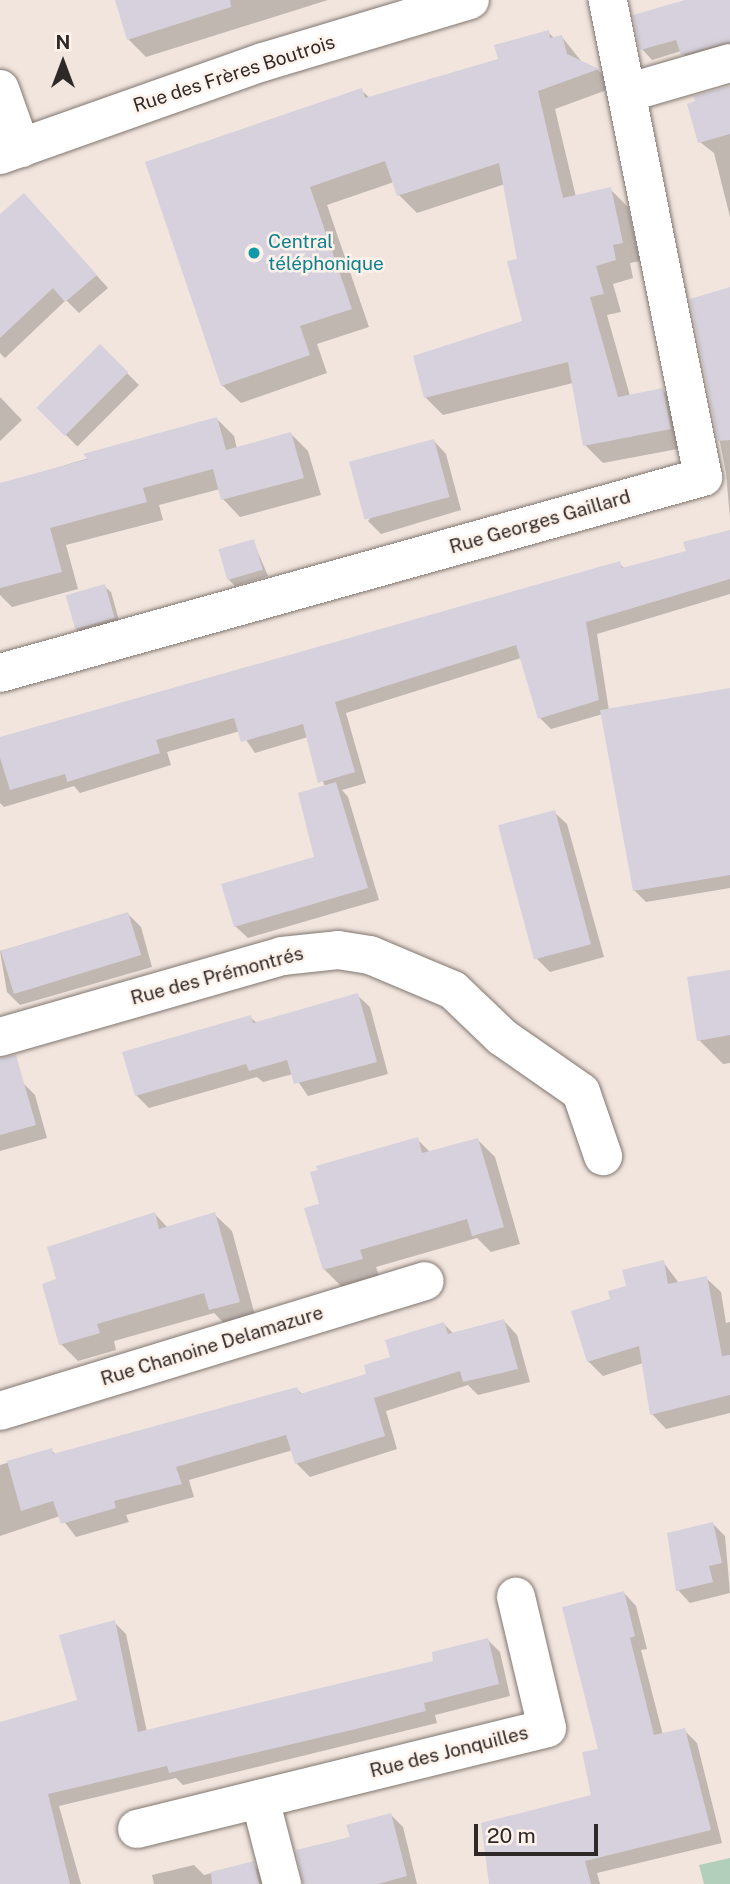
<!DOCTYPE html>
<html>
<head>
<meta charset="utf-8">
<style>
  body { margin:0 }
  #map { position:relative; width:730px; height:1884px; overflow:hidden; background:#f1e5de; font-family:"Public Sans",sans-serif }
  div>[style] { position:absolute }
  .green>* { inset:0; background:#b2cfbc }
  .shadow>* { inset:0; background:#0003; transform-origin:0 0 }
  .building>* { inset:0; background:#d6d1dc; transform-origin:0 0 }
  .roads { filter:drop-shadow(0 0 2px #817670) drop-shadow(0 0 2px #817670) }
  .minor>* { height:38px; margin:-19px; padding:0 19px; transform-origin:19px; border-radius:19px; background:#fff }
  .dots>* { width:19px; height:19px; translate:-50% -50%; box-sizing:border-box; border:4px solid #fff2eb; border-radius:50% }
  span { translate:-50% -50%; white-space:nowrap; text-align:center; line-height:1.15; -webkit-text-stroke:5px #fff2eb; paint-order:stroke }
  .street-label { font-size:19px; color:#2e2927 }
  .culture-label { font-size:19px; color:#0d838f }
  .left { translate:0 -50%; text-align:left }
  .north { position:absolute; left:28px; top:28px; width:70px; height:70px; -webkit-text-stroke:5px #fff2eb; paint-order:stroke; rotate:0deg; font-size:19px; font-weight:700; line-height:28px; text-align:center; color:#2e2927 }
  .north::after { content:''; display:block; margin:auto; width:24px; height:32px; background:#2e2927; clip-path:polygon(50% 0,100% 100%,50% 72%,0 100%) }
  .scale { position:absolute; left:474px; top:1824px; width:124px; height:32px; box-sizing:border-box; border:4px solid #2e2927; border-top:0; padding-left:9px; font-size:21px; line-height:24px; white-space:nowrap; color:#2e2927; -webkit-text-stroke:5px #fff2eb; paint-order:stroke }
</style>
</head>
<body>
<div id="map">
  <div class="green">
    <div style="clip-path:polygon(730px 1858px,730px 1884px,704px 1884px,699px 1865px)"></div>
  </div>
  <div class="shadow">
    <div style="clip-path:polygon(116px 0,328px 0,146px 57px,129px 40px)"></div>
    <div style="clip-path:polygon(691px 0,730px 0,730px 53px,693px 64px,681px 51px,652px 60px,642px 49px)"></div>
    <div style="clip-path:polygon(548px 32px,555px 39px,562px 37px,582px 62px,598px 70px,615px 87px,555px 109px,576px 197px,610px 189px,628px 207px,640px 261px,630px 263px,633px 278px,613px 284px,621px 312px,607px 315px,630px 396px,662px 390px,681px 408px,688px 447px,603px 463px,585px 445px,573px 383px,443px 415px,425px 397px,524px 322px,519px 260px,505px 184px,417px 213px,399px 195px,394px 182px,327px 205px,369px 327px,317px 344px,327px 373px,241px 403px,222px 385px,147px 163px,361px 90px,370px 98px,500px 60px)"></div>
    <div style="clip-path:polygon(730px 88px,730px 217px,714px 153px,700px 142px)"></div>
    <div style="clip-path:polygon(36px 208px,108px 288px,79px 313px,66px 300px,5px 358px,0 353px,0 216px)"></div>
    <div style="clip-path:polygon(692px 300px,730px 311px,730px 518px,726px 473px)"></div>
    <div style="left:100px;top:346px;width:55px;height:87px;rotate:45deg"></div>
    <div style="clip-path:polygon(0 397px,22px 420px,0 441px)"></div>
    <div style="clip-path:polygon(217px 419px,234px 436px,237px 449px,291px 434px,308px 451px,321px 495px,240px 517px,223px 499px,220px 489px,159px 505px,163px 520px,66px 545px,78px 589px,12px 607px,0 595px,0 485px)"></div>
    <div style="clip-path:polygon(434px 441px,446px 454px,461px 510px,381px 534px,368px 521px)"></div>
    <div style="clip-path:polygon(730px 532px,730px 594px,597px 634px,609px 711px,730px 690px,730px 888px,646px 902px,634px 890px,603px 714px,551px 729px,540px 718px,521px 658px,346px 713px,366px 783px,342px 790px,348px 797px,379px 900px,248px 938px,235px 926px,317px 858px,325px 787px,308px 737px,255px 753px,240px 731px,167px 752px,171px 765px,80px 793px,74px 786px,4px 807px,0 803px,0 738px,619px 563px,625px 569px,688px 552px)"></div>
    <div style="clip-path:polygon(253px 541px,268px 576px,235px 586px,229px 580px)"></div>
    <div style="clip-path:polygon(104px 586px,111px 592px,120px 624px,82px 635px,76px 629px)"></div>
    <div style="clip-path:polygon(554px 812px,567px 824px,604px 957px,550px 972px,537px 959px)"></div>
    <div style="clip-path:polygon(128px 914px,141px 927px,152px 967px,20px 1005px,7px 992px,0 951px)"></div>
    <div style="clip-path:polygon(730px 972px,730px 1063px,723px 1064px,699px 1040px)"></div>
    <div style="clip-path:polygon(357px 995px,370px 1007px,388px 1074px,308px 1096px,293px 1074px,263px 1082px,257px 1077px,149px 1108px,136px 1095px,250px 1017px,257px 1023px)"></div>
    <div style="clip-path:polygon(22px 1082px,35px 1095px,47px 1138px,0 1151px,0 1089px)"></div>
    <div style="clip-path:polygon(417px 1139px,431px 1153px,477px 1139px,495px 1157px,520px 1244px,491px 1252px,477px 1238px,376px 1267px,379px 1276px,342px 1287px,324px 1269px,321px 1205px)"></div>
    <div style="clip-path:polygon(155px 1214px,168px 1228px,214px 1214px,232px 1231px,256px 1319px,228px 1327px,214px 1313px,114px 1341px,116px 1350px,78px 1361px,61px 1344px,58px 1280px)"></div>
    <div style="clip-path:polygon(663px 1262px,679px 1283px,706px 1278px,721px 1292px,726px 1323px,730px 1322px,730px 1413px,666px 1429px,652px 1414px,643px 1363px,603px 1376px,588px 1361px,613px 1300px)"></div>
    <div style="clip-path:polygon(504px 1321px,517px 1335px,530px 1382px,478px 1395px,468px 1385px,386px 1411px,397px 1449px,310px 1477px,297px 1464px,293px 1450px,189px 1480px,194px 1497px,126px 1515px,129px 1522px,76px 1537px,60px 1516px,0 1536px,0 1465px,51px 1450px,56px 1455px,297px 1389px,303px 1395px,368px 1375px,444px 1324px,454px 1334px)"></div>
    <div style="clip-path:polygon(712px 1523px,725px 1536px,730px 1593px,690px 1603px,678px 1590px)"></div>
    <div style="clip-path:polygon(624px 1593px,636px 1606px,647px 1649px,641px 1650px,663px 1735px,684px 1730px,697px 1743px,722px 1843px,597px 1873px,600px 1884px,491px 1884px,594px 1797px)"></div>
    <div style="clip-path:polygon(114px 1622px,126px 1634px,147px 1732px,435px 1662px,488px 1640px,500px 1652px,510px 1696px,435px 1715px,437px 1723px,183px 1785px,176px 1778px,59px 1806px,81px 1884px,0 1884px,0 1723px,79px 1701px)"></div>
    <div style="clip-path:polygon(391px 1815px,403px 1827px,417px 1884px,304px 1884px,352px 1838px)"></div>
    <div style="clip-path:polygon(253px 1863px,268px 1884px,154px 1884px,152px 1875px,194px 1865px,204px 1875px)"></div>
  </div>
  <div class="building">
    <div style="clip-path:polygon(115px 0,230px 0,231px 7px,127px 40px)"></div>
    <div style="clip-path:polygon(685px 0,730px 0,730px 42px,681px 55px,676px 40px,640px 50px,633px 15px)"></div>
    <div style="clip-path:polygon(549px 30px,550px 38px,562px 35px,567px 54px,599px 69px,538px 91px,563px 198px,611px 187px,623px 243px,613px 245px,616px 260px,596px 266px,604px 294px,590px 297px,618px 397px,663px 388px,671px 429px,583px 446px,568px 362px,424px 398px,413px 356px,522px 321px,507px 261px,517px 259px,499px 163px,397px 196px,385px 161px,310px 187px,352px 309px,300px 326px,310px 355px,221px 386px,145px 162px,362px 88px,365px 98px,498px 59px,494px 45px)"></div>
    <div style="clip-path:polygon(730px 86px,730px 134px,698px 143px,687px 104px,695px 101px,693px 96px)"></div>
    <div style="clip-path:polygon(24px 193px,97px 275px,65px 302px,53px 288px,0 338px,0 214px)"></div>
    <div style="clip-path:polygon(730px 287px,730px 440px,718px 441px,690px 299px)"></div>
    <div style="left:100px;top:344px;width:40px;height:90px;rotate:45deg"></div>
    <div style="clip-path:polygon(217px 417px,226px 450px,291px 432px,304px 478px,221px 500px,213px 469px,143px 488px,147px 502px,50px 528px,62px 572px,0 588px,0 483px,88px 459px,83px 454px)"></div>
    <div style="left:434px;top:439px;width:60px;height:88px;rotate:75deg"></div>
    <div style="clip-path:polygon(730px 530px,730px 579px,586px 622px,599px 700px,538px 719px,516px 645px,335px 702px,355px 772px,318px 783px,303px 724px,241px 742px,234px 718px,156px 740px,160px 753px,67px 782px,65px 774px,10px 790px,0 758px,0 737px,620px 561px,622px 568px,686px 551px,683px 542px)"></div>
    <div style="left:254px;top:539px;width:32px;height:37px;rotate:74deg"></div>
    <div style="left:105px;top:584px;width:35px;height:41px;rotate:74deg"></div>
    <div style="clip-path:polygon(730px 688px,730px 875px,633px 891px,600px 710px)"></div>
    <div style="clip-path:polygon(336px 782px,368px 888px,234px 927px,221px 884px,314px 857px,298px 793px)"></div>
    <div style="left:555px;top:810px;width:139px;height:59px;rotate:75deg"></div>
    <div style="left:128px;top:912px;width:45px;height:133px;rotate:73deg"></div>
    <div style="clip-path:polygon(730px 970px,730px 1035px,697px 1041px,687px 977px)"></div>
    <div style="clip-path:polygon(358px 993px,377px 1062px,294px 1084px,287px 1060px,249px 1071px,246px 1064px,135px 1096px,122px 1052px,251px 1015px,253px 1023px)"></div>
    <div style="clip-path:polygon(16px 1055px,36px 1125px,0 1135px,0 1058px)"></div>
    <div style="clip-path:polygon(418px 1137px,422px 1153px,478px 1138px,504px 1227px,472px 1236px,467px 1219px,360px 1250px,363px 1259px,323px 1270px,304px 1208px,319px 1204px,310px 1172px,318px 1170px,316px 1166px)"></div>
    <div style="clip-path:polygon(155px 1212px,159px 1229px,215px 1212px,240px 1302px,209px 1310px,204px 1293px,97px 1324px,100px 1333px,59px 1345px,42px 1284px,56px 1279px,47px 1247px)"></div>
    <div style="clip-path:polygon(664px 1260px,668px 1284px,707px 1276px,722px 1356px,730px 1355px,730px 1395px,650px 1415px,639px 1346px,587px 1362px,571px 1311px,610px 1299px,608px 1291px,626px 1286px,622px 1270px)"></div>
    <div style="clip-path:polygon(504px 1319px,518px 1369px,463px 1382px,460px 1371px,374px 1398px,385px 1436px,295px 1464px,286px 1435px,176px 1467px,182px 1484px,114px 1501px,116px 1508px,61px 1524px,53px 1501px,21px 1511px,7px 1461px,52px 1448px,53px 1454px,297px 1387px,300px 1394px,366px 1374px,364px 1365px,390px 1357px,385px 1340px,444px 1322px,448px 1334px)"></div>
    <div style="clip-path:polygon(713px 1522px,722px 1563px,709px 1566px,713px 1582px,676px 1591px,667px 1533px)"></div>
    <div style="clip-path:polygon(624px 1591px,635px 1636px,630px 1638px,654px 1735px,685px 1728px,711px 1830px,585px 1861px,591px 1884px,489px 1884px,481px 1823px,591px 1795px,582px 1752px,598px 1749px,562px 1607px)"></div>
    <div style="clip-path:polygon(115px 1620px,138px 1732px,433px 1661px,432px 1652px,488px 1638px,499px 1684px,424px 1703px,426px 1711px,356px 1729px,169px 1773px,167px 1766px,48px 1794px,70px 1884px,0 1884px,0 1722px,77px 1700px,59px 1635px)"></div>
    <div style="clip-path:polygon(391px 1813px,407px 1876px,378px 1884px,303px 1884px,296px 1850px,350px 1837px,346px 1825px)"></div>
    <div style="clip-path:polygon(254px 1861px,259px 1884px,212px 1884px,211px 1872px)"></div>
  </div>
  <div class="roads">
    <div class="minor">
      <div style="left:0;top:89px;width:63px;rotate:70.4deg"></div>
      <div style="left:627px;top:93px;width:107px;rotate:-16.2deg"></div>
      <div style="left:0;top:155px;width:279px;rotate:-19.5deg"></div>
      <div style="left:263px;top:62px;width:216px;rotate:-16.7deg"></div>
      <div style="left:0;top:673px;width:730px;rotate:-15.58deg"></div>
      <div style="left:703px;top:477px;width:486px;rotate:-101.3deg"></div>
      <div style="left:0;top:1037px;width:293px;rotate:-16deg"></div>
      <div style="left:282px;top:956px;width:56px;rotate:-6.1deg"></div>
      <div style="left:338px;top:950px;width:32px;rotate:9deg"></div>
      <div style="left:370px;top:955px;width:90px;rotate:22.9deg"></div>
      <div style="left:453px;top:990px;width:68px;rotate:43.8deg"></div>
      <div style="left:502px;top:1037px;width:96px;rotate:34.8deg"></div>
      <div style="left:581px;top:1092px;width:68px;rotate:71deg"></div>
      <div style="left:0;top:1411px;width:444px;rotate:-17deg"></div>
      <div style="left:260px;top:1799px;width:88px;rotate:75.5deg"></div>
      <div style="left:137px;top:1829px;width:422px;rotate:-13.8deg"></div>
      <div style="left:547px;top:1728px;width:135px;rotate:-103.3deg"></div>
    </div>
  </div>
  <div class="dots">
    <div style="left:254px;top:253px;background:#0f9aa8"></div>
  </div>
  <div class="street-label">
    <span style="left:234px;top:74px;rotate:-18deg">Rue des Frères Boutrois</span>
    <span style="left:540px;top:522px;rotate:-16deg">Rue Georges Gaillard</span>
    <span style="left:217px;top:976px;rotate:-15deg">Rue des Prémontrés</span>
    <span style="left:212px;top:1346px;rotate:-17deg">Rue Chanoine Delamazure</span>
    <span style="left:449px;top:1752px;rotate:-14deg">Rue des Jonquilles</span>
  </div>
  <div class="culture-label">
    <span class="left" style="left:268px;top:253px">Central<br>téléphonique</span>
  </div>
  <div class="north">N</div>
  <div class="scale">20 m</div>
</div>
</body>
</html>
